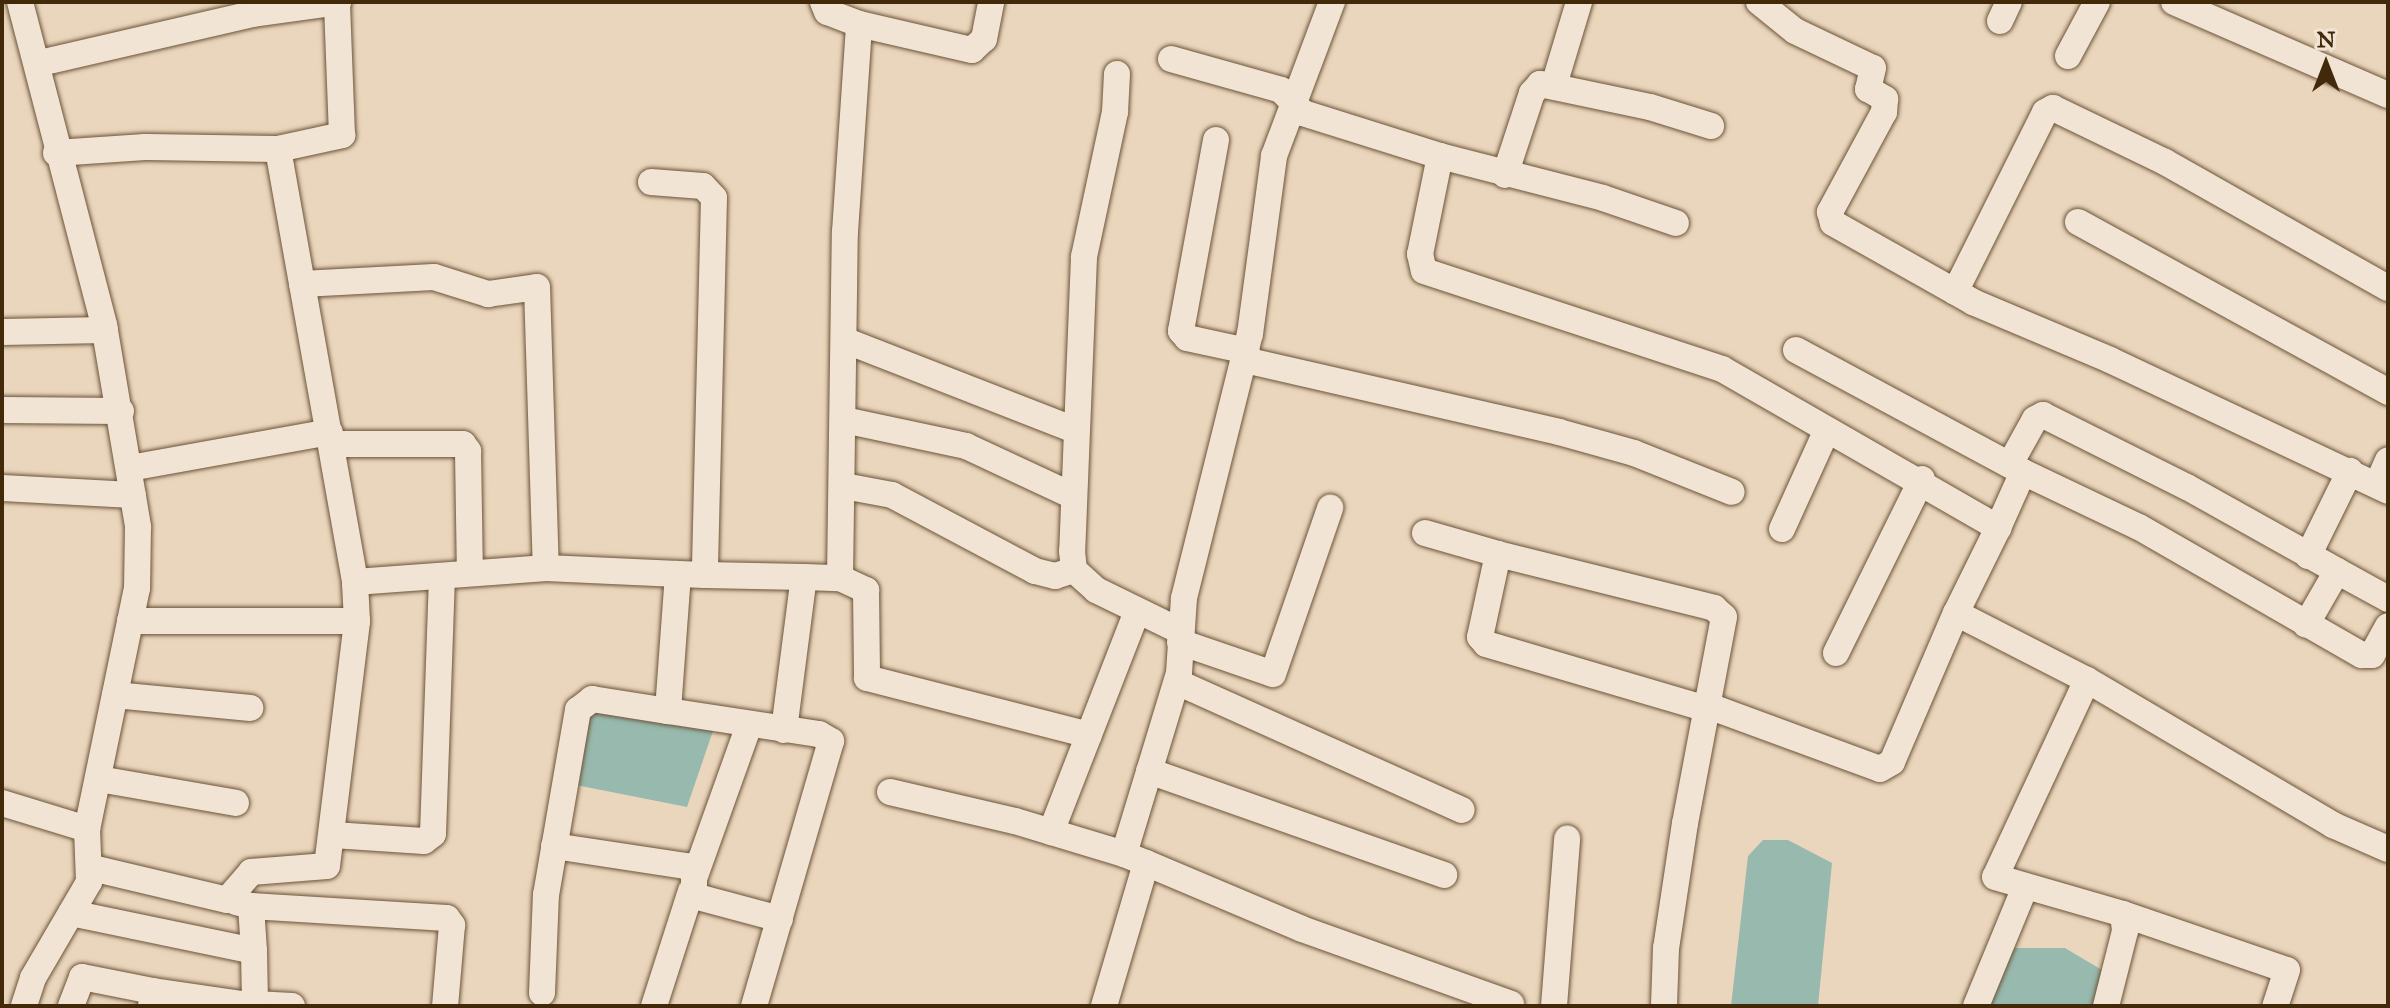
<!DOCTYPE html>
<html>
<head>
<meta charset="utf-8">
<style>
  body { margin:0 }
  #map { position:relative; width:2390px; height:1008px; overflow:hidden; background:#ead6bd; font-family:"IM FELL Great Primer",serif }
  div>[style] { position:absolute }
  .water>* { inset:0; background:#98b9ae }
  .roads { filter:drop-shadow(0 0 2px #6c5437) drop-shadow(0 0 2px #6c5437) }
  .minor>* { height:26px; margin:-13px; padding:0 13px; transform-origin:13px; border-radius:13px; background:#f1e4d4 }
  span { translate:-50% -50%; white-space:nowrap; text-align:center; line-height:1.15; -webkit-text-stroke:6px #f1e4d4; paint-order:stroke }
  .frame { position:absolute; inset:0; border:4px solid #42290a; pointer-events:none }
  .north { position:absolute; left:2286px; top:24px; width:80px; height:80px; -webkit-text-stroke:6px #f1e4d4; paint-order:stroke; rotate:0deg; font-size:22px; font-weight:700; line-height:32px; text-align:center; color:#42290a }
  .north::after { content:''; display:block; margin:auto; width:28px; height:36px; background:#42290a; clip-path:polygon(50% 0,100% 100%,50% 72%,0 100%) }
</style>
</head>
<body>
<div id="map">
  <div class="water">
    <div style="clip-path:polygon(590px 709px,715px 725px,687px 807px,576px 785px)"></div>
    <div style="clip-path:polygon(1763px 840px,1788px 840px,1832px 863px,1818px 1006px,1731px 1006px,1748px 856px)"></div>
    <div style="clip-path:polygon(2005px 948px,2065px 948px,2112px 976px,2108px 1006px,1991px 1006px)"></div>
  </div>
  <div class="roads">
    <div class="minor">
      <div style="left:20px;top:2px;width:334px;rotate:75.4deg"></div>
      <div style="left:104px;top:325px;width:205px;rotate:80.4deg"></div>
      <div style="left:138px;top:527px;width:61px;rotate:90.9deg"></div>
      <div style="left:137px;top:588px;width:246px;rotate:101.7deg"></div>
      <div style="left:87px;top:829px;width:53px;rotate:87.8deg"></div>
      <div style="left:89px;top:882px;width:111px;rotate:120.3deg"></div>
      <div style="left:33px;top:978px;width:29px;rotate:108deg"></div>
      <div style="left:1759px;top:2px;width:46px;rotate:38.9deg"></div>
      <div style="left:1795px;top:31px;width:86px;rotate:25.4deg"></div>
      <div style="left:1873px;top:68px;width:22px;rotate:103deg"></div>
      <div style="left:1868px;top:89px;width:20px;rotate:30deg"></div>
      <div style="left:1885px;top:99px;width:13px;rotate:94deg"></div>
      <div style="left:1884px;top:112px;width:114px;rotate:118.4deg"></div>
      <div style="left:1830px;top:212px;width:11px;rotate:75deg"></div>
      <div style="left:1833px;top:223px;width:161px;rotate:29.4deg"></div>
      <div style="left:1973px;top:302px;width:149px;rotate:22.9deg"></div>
      <div style="left:2110px;top:360px;width:307px;rotate:25.2deg"></div>
      <div style="left:2174px;top:2px;width:233px;rotate:23.5deg"></div>
      <div style="left:2000px;top:21px;width:21px;rotate:-65deg"></div>
      <div style="left:859px;top:24px;width:116px;rotate:13deg"></div>
      <div style="left:972px;top:50px;width:16px;rotate:-43deg"></div>
      <div style="left:984px;top:39px;width:38px;rotate:-79deg"></div>
      <div style="left:2068px;top:56px;width:61px;rotate:-61.8deg"></div>
      <div style="left:1171px;top:59px;width:114px;rotate:15.7deg"></div>
      <div style="left:1281px;top:90px;width:32px;rotate:46deg"></div>
      <div style="left:1303px;top:113px;width:144px;rotate:17.4deg"></div>
      <div style="left:1440px;top:156px;width:100px;rotate:101.5deg"></div>
      <div style="left:1420px;top:254px;width:17px;rotate:77deg"></div>
      <div style="left:1424px;top:271px;width:314px;rotate:18.2deg"></div>
      <div style="left:1722px;top:369px;width:319px;rotate:29.9deg"></div>
      <div style="left:1998px;top:528px;width:95px;rotate:116.3deg"></div>
      <div style="left:1956px;top:613px;width:147px;rotate:27.1deg"></div>
      <div style="left:2087px;top:680px;width:217px;rotate:115deg"></div>
      <div style="left:1995px;top:877px;width:133px;rotate:16.1deg"></div>
      <div style="left:2123px;top:914px;width:17px;rotate:83deg"></div>
      <div style="left:2125px;top:931px;width:77px;rotate:104.2deg"></div>
      <div style="left:40px;top:63px;width:219px;rotate:-13deg"></div>
      <div style="left:253px;top:14px;width:86px;rotate:-8deg"></div>
      <div style="left:1117px;top:74px;width:38px;rotate:93deg"></div>
      <div style="left:1115px;top:112px;width:148px;rotate:102.1deg"></div>
      <div style="left:1084px;top:257px;width:294px;rotate:92.3deg"></div>
      <div style="left:1072px;top:551px;width:19px;rotate:84deg"></div>
      <div style="left:1074px;top:570px;width:30px;rotate:42deg"></div>
      <div style="left:1096px;top:590px;width:91px;rotate:26deg"></div>
      <div style="left:1554px;top:85px;width:87px;rotate:-73.2deg"></div>
      <div style="left:1216px;top:140px;width:194px;rotate:100.4deg"></div>
      <div style="left:1181px;top:331px;width:9px;rotate:49deg"></div>
      <div style="left:1187px;top:338px;width:61px;rotate:12.2deg"></div>
      <div style="left:278px;top:149px;width:66px;rotate:-12.3deg"></div>
      <div style="left:342px;top:135px;width:133px;rotate:-92.2deg"></div>
      <div style="left:56px;top:153px;width:89px;rotate:-3.9deg"></div>
      <div style="left:145px;top:147px;width:133px;rotate:0.9deg"></div>
      <div style="left:278px;top:149px;width:440px;rotate:79.9deg"></div>
      <div style="left:355px;top:582px;width:192px;rotate:-4.2deg"></div>
      <div style="left:546px;top:568px;width:132px;rotate:2.6deg"></div>
      <div style="left:678px;top:574px;width:137px;rotate:94.2deg"></div>
      <div style="left:668px;top:711px;width:153px;rotate:8.7deg"></div>
      <div style="left:819px;top:734px;width:14px;rotate:30deg"></div>
      <div style="left:831px;top:741px;width:276px;rotate:106.2deg"></div>
      <div style="left:1440px;top:156px;width:168px;rotate:14.4deg"></div>
      <div style="left:1603px;top:198px;width:77px;rotate:18.9deg"></div>
      <div style="left:1505px;top:175px;width:86px;rotate:-71.8deg"></div>
      <div style="left:1532px;top:93px;width:12px;rotate:-48deg"></div>
      <div style="left:1540px;top:84px;width:112px;rotate:11.8deg"></div>
      <div style="left:1650px;top:107px;width:64px;rotate:17.3deg"></div>
      <div style="left:651px;top:182px;width:52px;rotate:4.4deg"></div>
      <div style="left:703px;top:186px;width:16px;rotate:47deg"></div>
      <div style="left:714px;top:198px;width:377px;rotate:91.4deg"></div>
      <div style="left:705px;top:575px;width:27px;rotate:-178deg"></div>
      <div style="left:2078px;top:222px;width:354px;rotate:28.7deg"></div>
      <div style="left:302px;top:284px;width:132px;rotate:-3deg"></div>
      <div style="left:434px;top:277px;width:57px;rotate:17.5deg"></div>
      <div style="left:488px;top:294px;width:49px;rotate:-8.1deg"></div>
      <div style="left:537px;top:287px;width:281px;rotate:88.2deg"></div>
      <div style="left:1955px;top:292px;width:201px;rotate:-63.4deg"></div>
      <div style="left:2045px;top:112px;width:9px;rotate:-27deg"></div>
      <div style="left:2053px;top:108px;width:124px;rotate:25.7deg"></div>
      <div style="left:2165px;top:162px;width:256px;rotate:29.5deg"></div>
      <div style="left:2px;top:332px;width:103px;rotate:-1.1deg"></div>
      <div style="left:844px;top:340px;width:248px;rotate:21.3deg"></div>
      <div style="left:1796px;top:350px;width:258px;rotate:28.3deg"></div>
      <div style="left:2023px;top:472px;width:61px;rotate:114.1deg"></div>
      <div style="left:1245px;top:360px;width:322px;rotate:12.9deg"></div>
      <div style="left:1559px;top:432px;width:78px;rotate:15.6deg"></div>
      <div style="left:1634px;top:453px;width:105px;rotate:21.7deg"></div>
      <div style="left:2px;top:410px;width:119px;rotate:0.5deg"></div>
      <div style="left:844px;top:420px;width:125px;rotate:12deg"></div>
      <div style="left:966px;top:446px;width:118px;rotate:25deg"></div>
      <div style="left:332px;top:444px;width:131px"></div>
      <div style="left:463px;top:444px;width:9px;rotate:54deg"></div>
      <div style="left:468px;top:451px;width:122px;rotate:89.1deg"></div>
      <div style="left:2010px;top:464px;width:51px;rotate:-60.9deg"></div>
      <div style="left:2035px;top:419px;width:9px;rotate:-27deg"></div>
      <div style="left:2043px;top:415px;width:161px;rotate:26.6deg"></div>
      <div style="left:2187px;top:487px;width:172px;rotate:29.2deg"></div>
      <div style="left:2337px;top:571px;width:62px;rotate:119.9deg"></div>
      <div style="left:130px;top:468px;width:203px;rotate:-10.2deg"></div>
      <div style="left:2023px;top:472px;width:128px;rotate:25.4deg"></div>
      <div style="left:2139px;top:527px;width:257px;rotate:29.9deg"></div>
      <div style="left:2362px;top:655px;width:10px"></div>
      <div style="left:2372px;top:655px;width:33px;rotate:-61deg"></div>
      <div style="left:2377px;top:485px;width:27px;rotate:-66deg"></div>
      <div style="left:844px;top:486px;width:49px;rotate:10.6deg"></div>
      <div style="left:892px;top:495px;width:162px;rotate:28deg"></div>
      <div style="left:1035px;top:571px;width:21px;rotate:14deg"></div>
      <div style="left:1055px;top:576px;width:20px;rotate:-18deg"></div>
      <div style="left:2px;top:488px;width:131px;rotate:3.1deg"></div>
      <div style="left:1782px;top:529px;width:109px;rotate:-65.6deg"></div>
      <div style="left:1425px;top:533px;width:76px;rotate:16deg"></div>
      <div style="left:1498px;top:554px;width:85px;rotate:102.2deg"></div>
      <div style="left:1480px;top:637px;width:9px;rotate:49deg"></div>
      <div style="left:1486px;top:644px;width:220px;rotate:16.4deg"></div>
      <div style="left:1697px;top:706px;width:9px;rotate:-6deg"></div>
      <div style="left:1706px;top:705px;width:185px;rotate:20.2deg"></div>
      <div style="left:1880px;top:769px;width:14px;rotate:-30deg"></div>
      <div style="left:1892px;top:762px;width:162px;rotate:-66.8deg"></div>
      <div style="left:1498px;top:554px;width:223px;rotate:14deg"></div>
      <div style="left:1714px;top:608px;width:13px;rotate:42deg"></div>
      <div style="left:1724px;top:617px;width:210px;rotate:100.7deg"></div>
      <div style="left:1685px;top:823px;width:126px;rotate:98.6deg"></div>
      <div style="left:1666px;top:948px;width:58px;rotate:92deg"></div>
      <div style="left:2308px;top:556px;width:95px;rotate:-63.7deg"></div>
      <div style="left:2337px;top:571px;width:58px;rotate:28.8deg"></div>
      <div style="left:705px;top:575px;width:99px;rotate:1.2deg"></div>
      <div style="left:840px;top:578px;width:29px;rotate:25deg"></div>
      <div style="left:866px;top:590px;width:88px;rotate:89.3deg"></div>
      <div style="left:867px;top:678px;width:229px;rotate:14.4deg"></div>
      <div style="left:130px;top:621px;width:227px"></div>
      <div style="left:1180px;top:642px;width:98px;rotate:19deg"></div>
      <div style="left:1273px;top:674px;width:176px;rotate:-71deg"></div>
      <div style="left:1836px;top:653px;width:194px;rotate:-63.7deg"></div>
      <div style="left:2087px;top:680px;width:286px;rotate:30.5deg"></div>
      <div style="left:2333px;top:825px;width:60px;rotate:23.6deg"></div>
      <div style="left:1177px;top:682px;width:312px;rotate:24.2deg"></div>
      <div style="left:115px;top:695px;width:136px;rotate:5.5deg"></div>
      <div style="left:784px;top:730px;width:154px;rotate:-82.6deg"></div>
      <div style="left:804px;top:577px;width:36px;rotate:2deg"></div>
      <div style="left:840px;top:578px;width:346px;rotate:-89.2deg"></div>
      <div style="left:845px;top:232px;width:208px;rotate:-86.1deg"></div>
      <div style="left:859px;top:24px;width:34px;rotate:-159deg"></div>
      <div style="left:827px;top:12px;width:11px;rotate:-112deg"></div>
      <div style="left:1149px;top:771px;width:313px;rotate:19.4deg"></div>
      <div style="left:99px;top:779px;width:139px;rotate:9.9deg"></div>
      <div style="left:890px;top:792px;width:128px;rotate:13.1deg"></div>
      <div style="left:1015px;top:821px;width:114px;rotate:16.8deg"></div>
      <div style="left:2px;top:803px;width:89px;rotate:17deg"></div>
      <div style="left:1051px;top:832px;width:237px;rotate:-68.7deg"></div>
      <div style="left:333px;top:835px;width:91px;rotate:3.8deg"></div>
      <div style="left:424px;top:841px;width:11px;rotate:-38deg"></div>
      <div style="left:433px;top:834px;width:258px;rotate:-88deg"></div>
      <div style="left:554px;top:846px;width:134px;rotate:8.6deg"></div>
      <div style="left:686px;top:866px;width:10px;rotate:37deg"></div>
      <div style="left:694px;top:872px;width:24px;rotate:90deg"></div>
      <div style="left:694px;top:896px;width:89px;rotate:15deg"></div>
      <div style="left:1146px;top:863px;width:169px;rotate:22.9deg"></div>
      <div style="left:1302px;top:929px;width:222px;rotate:19.7deg"></div>
      <div style="left:92px;top:868px;width:139px;rotate:13.3deg"></div>
      <div style="left:227px;top:900px;width:37px;rotate:-49deg"></div>
      <div style="left:251px;top:872px;width:76px;rotate:-4.5deg"></div>
      <div style="left:327px;top:866px;width:247px;rotate:-83deg"></div>
      <div style="left:357px;top:621px;width:39px;rotate:-93deg"></div>
      <div style="left:695px;top:876px;width:160px;rotate:-70.3deg"></div>
      <div style="left:251px;top:906px;width:196px;rotate:3.5deg"></div>
      <div style="left:447px;top:918px;width:9px;rotate:54deg"></div>
      <div style="left:452px;top:925px;width:81px;rotate:94.9deg"></div>
      <div style="left:71px;top:913px;width:187px;rotate:11.7deg"></div>
      <div style="left:254px;top:951px;width:45px;rotate:-93.8deg"></div>
      <div style="left:251px;top:906px;width:16px;rotate:-165deg"></div>
      <div style="left:2123px;top:914px;width:173px;rotate:18.9deg"></div>
      <div style="left:2287px;top:970px;width:38px;rotate:108deg"></div>
      <div style="left:254px;top:951px;width:53px;rotate:88.9deg"></div>
      <div style="left:255px;top:1004px;width:37px;rotate:3deg"></div>
      <div style="left:542px;top:993px;width:98px;rotate:-87.7deg"></div>
      <div style="left:546px;top:895px;width:188px;rotate:-80.2deg"></div>
      <div style="left:578px;top:710px;width:18px;rotate:-38deg"></div>
      <div style="left:592px;top:699px;width:77px;rotate:9deg"></div>
      <div style="left:71px;top:1006px;width:31px;rotate:-69deg"></div>
      <div style="left:82px;top:977px;width:72px;rotate:11.2deg"></div>
      <div style="left:151px;top:1006px;width:15px;rotate:-82deg"></div>
      <div style="left:153px;top:991px;width:104px;rotate:8.3deg"></div>
      <div style="left:654px;top:1006px;width:121px;rotate:-72.2deg"></div>
      <div style="left:1104px;top:1006px;width:149px;rotate:-73.6deg"></div>
      <div style="left:1146px;top:863px;width:24px;rotate:-158deg"></div>
      <div style="left:1124px;top:854px;width:189px;rotate:-73.1deg"></div>
      <div style="left:1179px;top:673px;width:75px;rotate:-86.2deg"></div>
      <div style="left:1184px;top:598px;width:272px;rotate:-76deg"></div>
      <div style="left:1250px;top:334px;width:180px;rotate:-82.3deg"></div>
      <div style="left:1274px;top:156px;width:165px;rotate:-69.4deg"></div>
      <div style="left:1554px;top:1006px;width:168px;rotate:-85.5deg"></div>
      <div style="left:1976px;top:1006px;width:129px;rotate:-67.6deg"></div>
    </div>
  </div>
  <div class="frame"></div>
  <div class="north">N</div>
</div>
</body>
</html>
